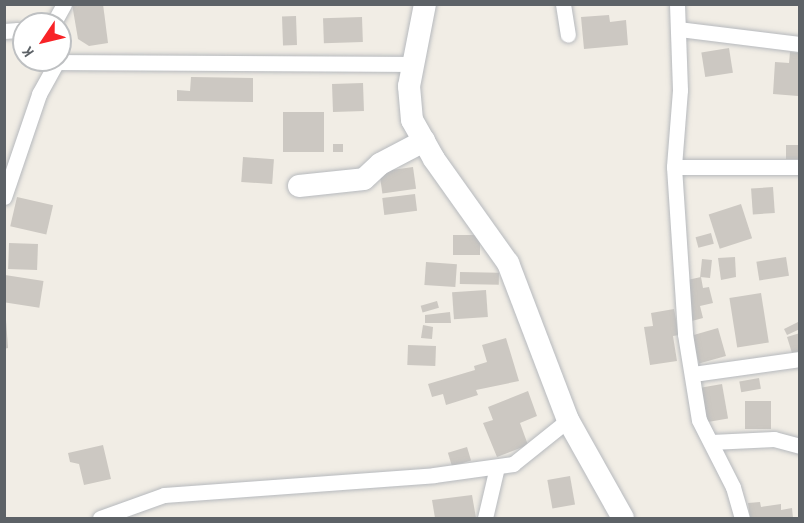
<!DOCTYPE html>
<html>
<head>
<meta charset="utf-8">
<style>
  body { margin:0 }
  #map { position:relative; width:804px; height:523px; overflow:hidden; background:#f1ede5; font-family:"Sofia Sans Condensed",sans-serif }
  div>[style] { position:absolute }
  .building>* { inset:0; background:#ccc8c2; transform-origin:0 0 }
  .roads { filter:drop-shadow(0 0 2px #b6b9bd) drop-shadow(0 0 2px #b6b9bd) }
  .street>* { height:15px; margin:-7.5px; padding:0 7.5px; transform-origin:7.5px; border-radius:7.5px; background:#fff }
  .secondary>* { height:22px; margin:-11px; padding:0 11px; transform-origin:11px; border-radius:11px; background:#fff }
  span { translate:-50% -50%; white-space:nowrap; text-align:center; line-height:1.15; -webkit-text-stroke:6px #fff; paint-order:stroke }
  .frame { position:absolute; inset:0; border:6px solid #5d6267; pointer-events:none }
  .north { position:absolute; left:12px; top:12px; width:60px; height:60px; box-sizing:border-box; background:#fff; border:2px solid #bec0c2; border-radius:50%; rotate:235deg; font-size:16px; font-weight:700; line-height:24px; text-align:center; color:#5d6267 }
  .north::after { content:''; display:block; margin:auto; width:21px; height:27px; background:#f82327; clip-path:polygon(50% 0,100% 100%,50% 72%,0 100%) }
</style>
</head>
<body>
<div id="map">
  <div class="building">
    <div style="clip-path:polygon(72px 4px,103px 4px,108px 43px,89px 46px,78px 39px)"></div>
    <div style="clip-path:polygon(609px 15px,610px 22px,626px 20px,628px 45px,584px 49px,581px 17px)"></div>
    <div style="left:296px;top:16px;width:29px;height:14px;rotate:88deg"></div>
    <div style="left:362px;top:17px;width:25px;height:39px;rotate:88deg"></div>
    <div style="left:729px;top:48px;width:25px;height:28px;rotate:81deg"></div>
    <div style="clip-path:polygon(790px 52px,800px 53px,798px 96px,773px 94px,775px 62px,789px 63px)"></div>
    <div style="clip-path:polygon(191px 77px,253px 78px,253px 102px,177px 101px,177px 90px,190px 91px)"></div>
    <div style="left:363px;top:83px;width:28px;height:31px;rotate:88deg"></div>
    <div style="left:283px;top:112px;width:41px;height:40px"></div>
    <div style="left:343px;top:144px;width:8px;height:10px;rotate:90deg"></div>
    <div style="left:786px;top:145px;width:14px;height:14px"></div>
    <div style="left:243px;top:157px;width:31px;height:25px;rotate:4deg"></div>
    <div style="left:413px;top:167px;width:22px;height:34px;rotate:82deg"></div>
    <div style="left:773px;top:187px;width:26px;height:22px;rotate:86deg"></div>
    <div style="left:415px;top:194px;width:17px;height:33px;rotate:83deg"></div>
    <div style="left:17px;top:197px;width:37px;height:30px;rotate:13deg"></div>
    <div style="left:741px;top:204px;width:36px;height:34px;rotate:72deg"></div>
    <div style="left:711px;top:233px;width:11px;height:16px;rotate:75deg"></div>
    <div style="left:480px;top:235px;width:20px;height:27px;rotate:90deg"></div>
    <div style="left:9px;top:243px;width:29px;height:26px;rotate:2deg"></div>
    <div style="clip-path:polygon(735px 257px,736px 277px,721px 280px,718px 258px)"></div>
    <div style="left:786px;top:257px;width:19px;height:30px;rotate:81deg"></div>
    <div style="left:702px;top:259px;width:10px;height:18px;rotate:6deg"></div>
    <div style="left:426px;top:262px;width:31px;height:23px;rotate:4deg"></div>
    <div style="left:460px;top:272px;width:39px;height:12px;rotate:1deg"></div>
    <div style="left:5px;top:275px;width:39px;height:27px;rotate:9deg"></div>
    <div style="clip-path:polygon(701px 277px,703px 288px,709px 287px,713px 303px,700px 306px,703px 318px,692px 321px,683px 281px)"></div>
    <div style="left:486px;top:290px;width:27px;height:34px;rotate:86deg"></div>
    <div style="left:761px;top:293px;width:50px;height:32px;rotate:81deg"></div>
    <div style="left:437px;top:301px;width:7px;height:17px;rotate:74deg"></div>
    <div style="clip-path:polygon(674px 309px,679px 335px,673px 336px,677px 361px,650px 365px,644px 327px,653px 326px,651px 313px)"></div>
    <div style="clip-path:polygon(450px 312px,451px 323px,425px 323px,425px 315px)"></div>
    <div style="clip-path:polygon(4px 320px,6px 320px,8px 348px,4px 349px)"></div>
    <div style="clip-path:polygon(798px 322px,800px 329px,787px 335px,784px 329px)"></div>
    <div style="clip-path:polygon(423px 325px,433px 327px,432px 339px,421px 338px)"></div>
    <div style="left:718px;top:328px;width:29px;height:28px;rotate:74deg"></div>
    <div style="clip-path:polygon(800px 333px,800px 351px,792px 353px,787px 337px)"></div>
    <div style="clip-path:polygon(506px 338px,519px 381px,476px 390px,478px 395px,446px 405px,443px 394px,432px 397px,428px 384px,475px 370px,474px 366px,487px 362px,482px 345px)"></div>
    <div style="left:408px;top:345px;width:28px;height:20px;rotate:2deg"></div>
    <div style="left:759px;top:378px;width:11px;height:20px;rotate:80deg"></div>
    <div style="left:722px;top:384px;width:35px;height:22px;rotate:80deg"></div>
    <div style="clip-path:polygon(528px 391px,537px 416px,520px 423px,528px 445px,497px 457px,483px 423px,493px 420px,488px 407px)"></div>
    <div style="left:745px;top:401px;width:26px;height:28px"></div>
    <div style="clip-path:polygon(103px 445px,111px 479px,84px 485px,79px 464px,70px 462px,68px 453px)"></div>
    <div style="left:467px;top:447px;width:14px;height:20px;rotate:73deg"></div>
    <div style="left:570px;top:476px;width:29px;height:23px;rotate:80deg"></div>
    <div style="clip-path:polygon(472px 495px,476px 518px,435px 518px,432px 500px)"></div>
    <div style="clip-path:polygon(760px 502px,761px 507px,781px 504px,781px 510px,792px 508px,793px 518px,750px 518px,748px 503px)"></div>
  </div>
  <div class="roads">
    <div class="street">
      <div style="left:563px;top:4px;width:31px;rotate:81deg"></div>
      <div style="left:677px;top:4px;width:86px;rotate:88deg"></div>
      <div style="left:680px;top:90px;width:77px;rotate:94.5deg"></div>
      <div style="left:674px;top:167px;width:167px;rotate:86.2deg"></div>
      <div style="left:685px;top:334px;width:87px;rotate:80.8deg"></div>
      <div style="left:699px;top:420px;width:75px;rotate:63.1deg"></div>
      <div style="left:733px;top:487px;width:32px;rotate:74deg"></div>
      <div style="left:53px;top:24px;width:23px;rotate:-61deg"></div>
      <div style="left:679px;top:29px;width:122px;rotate:7.1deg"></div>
      <div style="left:4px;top:31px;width:14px;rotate:-4deg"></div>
      <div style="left:18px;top:30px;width:8px;rotate:45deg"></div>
      <div style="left:674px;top:167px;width:126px"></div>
      <div style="left:4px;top:197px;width:109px;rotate:-71.2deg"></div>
      <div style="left:39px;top:94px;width:37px;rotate:-61deg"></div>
      <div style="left:57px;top:62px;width:355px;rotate:0.3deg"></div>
      <div style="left:693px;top:374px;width:108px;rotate:-8deg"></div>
      <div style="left:711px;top:442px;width:63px;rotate:-2.7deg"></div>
      <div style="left:774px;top:439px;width:27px;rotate:15deg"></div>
      <div style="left:100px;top:518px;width:68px;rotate:-19.8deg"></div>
      <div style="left:164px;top:495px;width:271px;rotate:-4.2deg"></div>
      <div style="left:434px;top:475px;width:80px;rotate:-7.9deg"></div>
      <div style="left:513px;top:464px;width:70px;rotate:-38.7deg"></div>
      <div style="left:485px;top:518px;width:52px;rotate:-76.8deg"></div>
    </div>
    <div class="secondary">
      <div style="left:425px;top:4px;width:84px;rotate:101deg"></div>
      <div style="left:409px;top:86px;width:34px;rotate:85deg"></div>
      <div style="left:412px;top:120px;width:45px;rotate:60.6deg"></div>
      <div style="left:434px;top:159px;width:128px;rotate:54.6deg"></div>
      <div style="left:508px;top:263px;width:168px;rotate:69.1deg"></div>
      <div style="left:568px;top:420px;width:112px;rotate:60.7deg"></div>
      <div style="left:299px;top:186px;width:65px;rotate:-6.1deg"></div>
      <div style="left:364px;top:179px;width:22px;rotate:-43deg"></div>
      <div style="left:380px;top:164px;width:50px;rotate:-27.6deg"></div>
    </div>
  </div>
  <div class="frame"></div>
  <div class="north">K</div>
</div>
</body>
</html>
